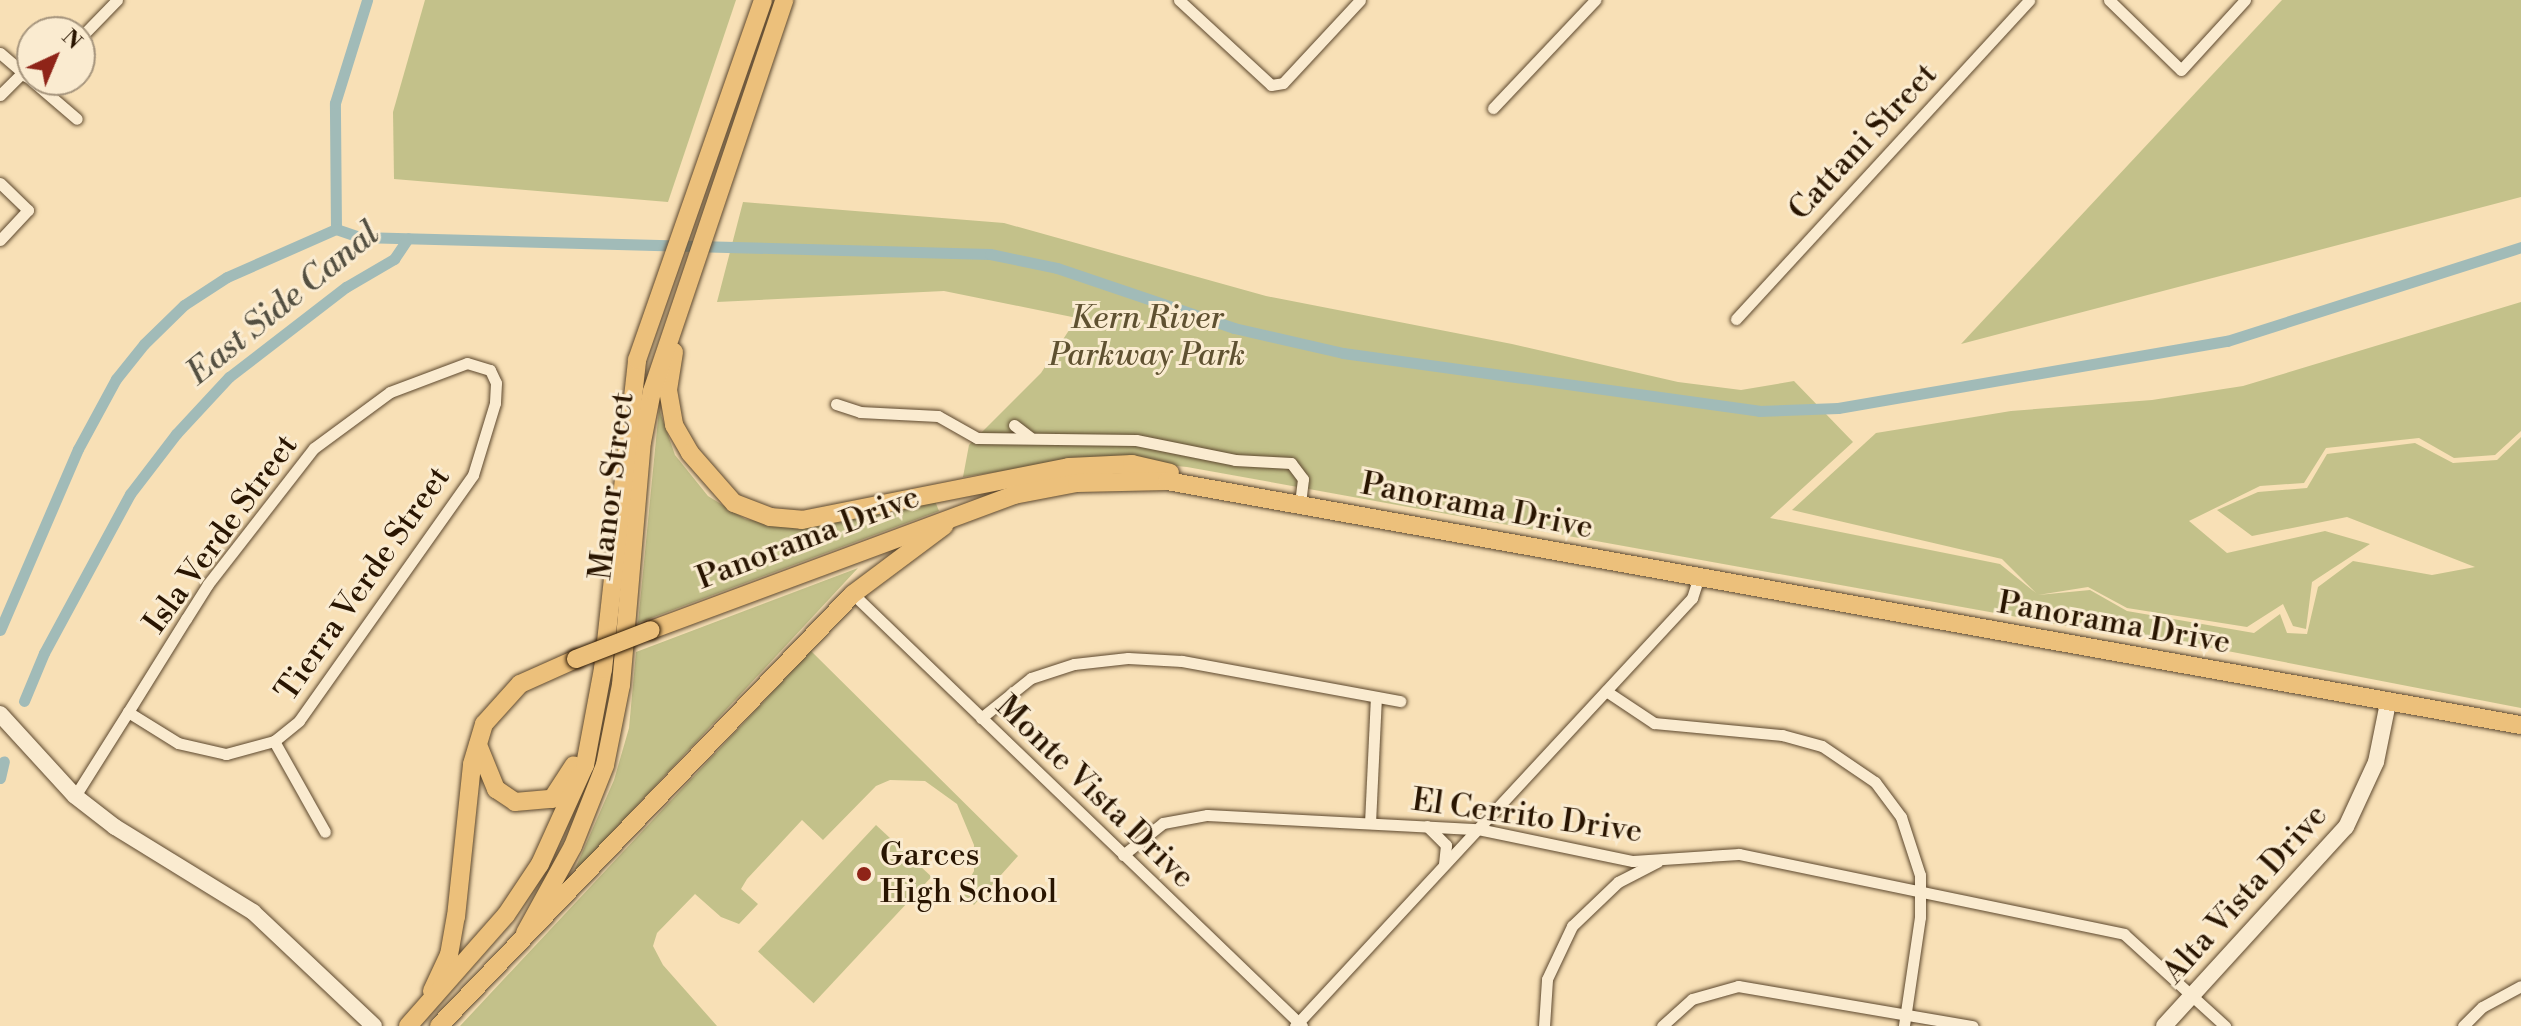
<!DOCTYPE html>
<html>
<head>
<meta charset="utf-8">
<style>
  body { margin:0 }
  #map { position:relative; width:2521px; height:1026px; overflow:hidden; background:#f8e0b6; font-family:"Libre Bodoni",serif }
  div>[style] { position:absolute }
  .green>* { inset:0; background:#c3c18a; transform-origin:0 0 }
  .canal>* { height:11px; margin:-5.5px; padding:0 5.5px; transform-origin:5.5px; border-radius:5.5px; background:#a1bbb8 }
  .roads { filter:drop-shadow(0 0 2px #5d482e) drop-shadow(0 0 2px #5d482e) }
  .street>* { height:11px; margin:-5.5px; padding:0 5.5px; transform-origin:5.5px; border-radius:5.5px; background:#faebd0 }
  .secondary>* { height:16px; margin:-8px; padding:0 8px; transform-origin:8px; border-radius:8px; background:#faebd0 }
  .primary>* { height:18px; margin:-9px; padding:0 9px; transform-origin:9px; border-radius:9px; background:#ecc07b }
  .bridges { filter:drop-shadow(0 0 2px #291501) drop-shadow(0 0 2px #291501) }
  .primary-bridge>* { height:18px; margin:-9px; padding:0 9px; transform-origin:9px; border-radius:9px; background:#ecc07b }
  .dots>* { width:22px; height:22px; translate:-50% -50%; box-sizing:border-box; border:4px solid #faebd0; border-radius:50% }
  span { translate:-50% -50%; white-space:nowrap; text-align:center; line-height:1.15; -webkit-text-stroke:6px #faebd0; paint-order:stroke }
  .street-label { font-size:32px; color:#291501 }
  .park-label { font-size:32px; color:#5f5131; font-style:italic }
  .poi-label { font-size:32px; color:#291501 }
  .left { translate:0 -50%; text-align:left }
  .water-label { font-size:34px; color:#534f41; font-style:italic }
  .north { position:absolute; left:16px; top:16px; width:80px; height:80px; box-sizing:border-box; background:#faebd0; border:2px solid #a6957d; border-radius:50%; rotate:44deg; font-size:22px; font-weight:700; line-height:32px; text-align:center; color:#291501 }
  .north::after { content:''; display:block; margin:auto; width:28px; height:36px; background:#8f2418; clip-path:polygon(50% 0,100% 100%,50% 72%,0 100%) }
</style>
</head>
<body>
<div id="map">
  <div class="green">
    <div style="clip-path:polygon(425px 0,736px 0,668px 202px,394px 179px,393px 112px)"></div>
    <div style="clip-path:polygon(2282px 0,2521px 0,2521px 197px,1961px 344px)"></div>
    <div style="clip-path:polygon(743px 202px,1004px 223px,1266px 296px,1512px 344px,1678px 382px,1741px 390px,1794px 381px,1853px 442px,1770px 518px,2000px 564px,2036px 593px,2002px 559px,1792px 510px,1876px 433px,2011px 411px,2152px 400px,2243px 386px,2521px 302px,2521px 431px,2495px 455px,2454px 458px,2419px 438px,2326px 448px,2304px 483px,2260px 486px,2189px 521px,2227px 553px,2325px 531px,2370px 544px,2312px 582px,2306px 629px,2293px 626px,2283px 604px,2247px 627px,2127px 608px,2088px 587px,2038px 595px,2090px 590px,2127px 611px,2254px 633px,2280px 614px,2287px 633px,2307px 634px,2318px 587px,2353px 561px,2432px 575px,2475px 567px,2347px 517px,2252px 536px,2217px 510px,2258px 492px,2307px 488px,2327px 454px,2415px 443px,2453px 463px,2497px 460px,2521px 437px,2521px 708px,2119px 630px,2100px 632px,1187px 467px,1091px 458px,963px 477px,969px 445px,1041px 373px,1077px 318px,944px 291px,717px 302px)"></div>
    <div style="clip-path:polygon(659px 409px,675px 455px,708px 496px,745px 519px,799px 529px,935px 501px,939px 511px,638px 623px)"></div>
    <div style="clip-path:polygon(858px 568px,577px 870px,575px 869px,614px 780px,629px 728px,636px 652px)"></div>
    <div style="clip-path:polygon(811px 651px,1018px 856px,974px 905px,962px 893px,974px 871px,974px 845px,957px 804px,925px 781px,890px 780px,876px 786px,823px 840px,802px 820px,747px 879px,741px 889px,758px 904px,739px 924px,721px 917px,695px 894px,657px 933px,653px 946px,663px 965px,717px 1026px,460px 1026px)"></div>
    <div style="left:876px;top:825px;width:76px;height:173px;rotate:43deg"></div>
  </div>
  <div class="canal">
    <div style="left:336px;top:229px;width:24px;rotate:19deg"></div>
    <div style="left:359px;top:237px;width:631px;rotate:1.54deg"></div>
    <div style="left:990px;top:254px;width:68px;rotate:11.8deg"></div>
    <div style="left:1057px;top:268px;width:187px;rotate:18.7deg"></div>
    <div style="left:1234px;top:328px;width:112px;rotate:12.9deg"></div>
    <div style="left:1343px;top:353px;width:420px;rotate:7.9deg"></div>
    <div style="left:1759px;top:411px;width:79px;rotate:-2.2deg"></div>
    <div style="left:1838px;top:408px;width:395px;rotate:-9.8deg"></div>
    <div style="left:2227px;top:341px;width:309px;rotate:-17.7deg"></div>
    <div style="left:336px;top:229px;width:126px;rotate:-90.5deg"></div>
    <div style="left:335px;top:103px;width:108px;rotate:-72.7deg"></div>
    <div style="left:0;top:630px;width:197px;rotate:-66.7deg"></div>
    <div style="left:78px;top:449px;width:80px;rotate:-61.5deg"></div>
    <div style="left:116px;top:379px;width:45px;rotate:-51.3deg"></div>
    <div style="left:144px;top:344px;width:56px;rotate:-44.3deg"></div>
    <div style="left:184px;top:305px;width:51px;rotate:-33.1deg"></div>
    <div style="left:227px;top:277px;width:119px;rotate:-23.8deg"></div>
    <div style="left:24px;top:701px;width:52px;rotate:-67.4deg"></div>
    <div style="left:44px;top:653px;width:181px;rotate:-61.6deg"></div>
    <div style="left:130px;top:494px;width:76px;rotate:-52.5deg"></div>
    <div style="left:176px;top:434px;width:78px;rotate:-47.1deg"></div>
    <div style="left:229px;top:377px;width:148px;rotate:-37.6deg"></div>
    <div style="left:346px;top:287px;width:56px;rotate:-30.3deg"></div>
    <div style="left:394px;top:259px;width:25px;rotate:-56deg"></div>
    <div style="left:0;top:778px;width:17px;rotate:-77deg"></div>
  </div>
  <div class="roads">
    <div class="street">
      <div style="left:1179px;top:0;width:125px;rotate:42.7deg"></div>
      <div style="left:1271px;top:85px;width:12px;rotate:-9deg"></div>
      <div style="left:1283px;top:83px;width:113px;rotate:-47.1deg"></div>
      <div style="left:2109px;top:0;width:100px;rotate:44.2deg"></div>
      <div style="left:2181px;top:70px;width:95px;rotate:-47.6deg"></div>
      <div style="left:80px;top:38px;width:53px;rotate:-45.8deg"></div>
      <div style="left:0;top:53px;width:101px;rotate:40.6deg"></div>
      <div style="left:0;top:95px;width:30px;rotate:-45deg"></div>
      <div style="left:21px;top:74px;width:8px;rotate:23deg"></div>
      <div style="left:1493px;top:108px;width:149px;rotate:-46.6deg"></div>
      <div style="left:0;top:183px;width:39px;rotate:44deg"></div>
      <div style="left:28px;top:210px;width:41px;rotate:133deg"></div>
      <div style="left:1736px;top:319px;width:433px;rotate:-47.4deg"></div>
      <div style="left:836px;top:404px;width:25px;rotate:18deg"></div>
      <div style="left:860px;top:412px;width:78px;rotate:2.9deg"></div>
      <div style="left:938px;top:416px;width:45px;rotate:29.4deg"></div>
      <div style="left:977px;top:438px;width:159px;rotate:0.7deg"></div>
      <div style="left:1136px;top:440px;width:101px;rotate:11.4deg"></div>
      <div style="left:1235px;top:460px;width:56px;rotate:3.1deg"></div>
      <div style="left:1291px;top:463px;width:20px;rotate:53deg"></div>
      <div style="left:1303px;top:479px;width:23px;rotate:97deg"></div>
      <div style="left:1014px;top:425px;width:20px;rotate:37deg"></div>
      <div style="left:853px;top:594px;width:623px;rotate:43.89deg"></div>
      <div style="left:1606px;top:691px;width:58px;rotate:33.7deg"></div>
      <div style="left:1654px;top:723px;width:129px;rotate:5.4deg"></div>
      <div style="left:1782px;top:735px;width:41px;rotate:15.4deg"></div>
      <div style="left:1822px;top:746px;width:64px;rotate:34.2deg"></div>
      <div style="left:1875px;top:782px;width:44px;rotate:53.4deg"></div>
      <div style="left:1901px;top:817px;width:61px;rotate:71.9deg"></div>
      <div style="left:1920px;top:875px;width:42px;rotate:90deg"></div>
      <div style="left:1920px;top:917px;width:110px;rotate:98.4deg"></div>
      <div style="left:981px;top:718px;width:64px;rotate:-38.7deg"></div>
      <div style="left:1031px;top:678px;width:45px;rotate:-18deg"></div>
      <div style="left:1074px;top:664px;width:54px;rotate:-6.3deg"></div>
      <div style="left:1128px;top:658px;width:54px;rotate:3.2deg"></div>
      <div style="left:1182px;top:661px;width:222px;rotate:10.4deg"></div>
      <div style="left:274px;top:741px;width:104px;rotate:60.7deg"></div>
      <div style="left:75px;top:796px;width:99px;rotate:-57.8deg"></div>
      <div style="left:128px;top:712px;width:110px;rotate:-58.1deg"></div>
      <div style="left:186px;top:619px;width:41px;rotate:-57.8deg"></div>
      <div style="left:208px;top:584px;width:172px;rotate:-52.1deg"></div>
      <div style="left:314px;top:448px;width:94px;rotate:-36.4deg"></div>
      <div style="left:390px;top:392px;width:82px;rotate:-20.6deg"></div>
      <div style="left:467px;top:363px;width:24px;rotate:17deg"></div>
      <div style="left:490px;top:370px;width:14px;rotate:65deg"></div>
      <div style="left:496px;top:383px;width:20px;rotate:93deg"></div>
      <div style="left:495px;top:403px;width:75px;rotate:107deg"></div>
      <div style="left:473px;top:475px;width:301px;rotate:125.3deg"></div>
      <div style="left:299px;top:721px;width:32px;rotate:141deg"></div>
      <div style="left:274px;top:741px;width:50px;rotate:164.8deg"></div>
      <div style="left:226px;top:754px;width:49px;rotate:-167.1deg"></div>
      <div style="left:178px;top:743px;width:59px;rotate:-148.2deg"></div>
      <div style="left:1370px;top:823px;width:126px;rotate:-87.3deg"></div>
      <div style="left:1427px;top:826px;width:27px;rotate:45deg"></div>
      <div style="left:1446px;top:845px;width:19px;rotate:96deg"></div>
      <div style="left:1123px;top:855px;width:51px;rotate:-38.7deg"></div>
      <div style="left:1163px;top:823px;width:45px;rotate:-10.3deg"></div>
      <div style="left:1207px;top:815px;width:271px;rotate:3deg"></div>
      <div style="left:1478px;top:829px;width:158px;rotate:11.7deg"></div>
      <div style="left:1633px;top:861px;width:106px;rotate:-3.8deg"></div>
      <div style="left:1739px;top:854px;width:393px;rotate:11.7deg"></div>
      <div style="left:2124px;top:934px;width:137px;rotate:42.3deg"></div>
      <div style="left:1295px;top:1026px;width:584px;rotate:-47.15deg"></div>
      <div style="left:1692px;top:598px;width:20px;rotate:-72deg"></div>
      <div style="left:1544px;top:1026px;width:47px;rotate:-86.3deg"></div>
      <div style="left:1547px;top:979px;width:59px;rotate:-64.7deg"></div>
      <div style="left:1572px;top:926px;width:64px;rotate:-43.7deg"></div>
      <div style="left:1618px;top:882px;width:44px;rotate:-27.1deg"></div>
      <div style="left:1662px;top:1026px;width:40px;rotate:-42deg"></div>
      <div style="left:1692px;top:999px;width:48px;rotate:-15.8deg"></div>
      <div style="left:1738px;top:986px;width:238px;rotate:9.7deg"></div>
      <div style="left:2463px;top:1026px;width:27px;rotate:-45deg"></div>
      <div style="left:2482px;top:1007px;width:44px;rotate:-28.3deg"></div>
    </div>
    <div class="secondary">
      <div style="left:0;top:714px;width:111px;rotate:47.6deg"></div>
      <div style="left:75px;top:796px;width:51px;rotate:37.8deg"></div>
      <div style="left:115px;top:827px;width:162px;rotate:31.6deg"></div>
      <div style="left:253px;top:912px;width:166px;rotate:43.3deg"></div>
      <div style="left:2164px;top:1026px;width:270px;rotate:-47.6deg"></div>
      <div style="left:2346px;top:827px;width:72px;rotate:-65.2deg"></div>
      <div style="left:2376px;top:762px;width:60px;rotate:-78.5deg"></div>
    </div>
    <div class="primary">
      <div style="left:674px;top:352px;width:38px;rotate:99deg"></div>
      <div style="left:668px;top:390px;width:36px;rotate:80deg"></div>
      <div style="left:674px;top:425px;width:32px;rotate:60deg"></div>
      <div style="left:690px;top:453px;width:67px;rotate:48.7deg"></div>
      <div style="left:734px;top:503px;width:39px;rotate:21deg"></div>
      <div style="left:770px;top:517px;width:32px;rotate:5deg"></div>
      <div style="left:802px;top:520px;width:272px;rotate:-11.2deg"></div>
      <div style="left:1069px;top:467px;width:63px;rotate:-2.7deg"></div>
      <div style="left:1132px;top:464px;width:39px;rotate:13deg"></div>
      <div style="left:651px;top:630px;width:387px;rotate:-20.4deg"></div>
      <div style="left:1014px;top:495px;width:64px;rotate:-10.8deg"></div>
      <div style="left:1077px;top:483px;width:90px;rotate:-1.3deg"></div>
      <div style="left:1167px;top:481px;width:1376px;rotate:10.22deg"></div>
      <div style="left:478px;top:745px;width:48px;rotate:67.8deg"></div>
      <div style="left:496px;top:789px;width:23px;rotate:34deg"></div>
      <div style="left:515px;top:802px;width:37px;rotate:-5deg"></div>
      <div style="left:552px;top:799px;width:40px;rotate:-57.1deg"></div>
      <div style="left:525px;top:933px;width:99px;rotate:-61.1deg"></div>
      <div style="left:573px;top:846px;width:87px;rotate:-68.4deg"></div>
      <div style="left:605px;top:765px;width:82px;rotate:-78.7deg"></div>
      <div style="left:621px;top:685px;width:244px;rotate:-85.1deg"></div>
      <div style="left:642px;top:442px;width:52px;rotate:-78.9deg"></div>
      <div style="left:652px;top:391px;width:413px;rotate:-71.3deg"></div>
      <div style="left:432px;top:991px;width:40px;rotate:-65deg"></div>
      <div style="left:449px;top:955px;width:39px;rotate:-80deg"></div>
      <div style="left:456px;top:917px;width:154px;rotate:-84deg"></div>
      <div style="left:472px;top:764px;width:42px;rotate:-73.3deg"></div>
      <div style="left:484px;top:724px;width:54px;rotate:-48deg"></div>
      <div style="left:520px;top:684px;width:61px;rotate:-24.1deg"></div>
      <div style="left:408px;top:1026px;width:148px;rotate:-48.6deg"></div>
      <div style="left:506px;top:915px;width:61px;rotate:-56.3deg"></div>
      <div style="left:540px;top:864px;width:109px;rotate:-65.6deg"></div>
      <div style="left:585px;top:765px;width:98px;rotate:-79.4deg"></div>
      <div style="left:603px;top:669px;width:311px;rotate:-83.7deg"></div>
      <div style="left:637px;top:360px;width:381px;rotate:-70.7deg"></div>
      <div style="left:439px;top:1026px;width:598px;rotate:-46.22deg"></div>
      <div style="left:853px;top:594px;width:114px;rotate:-36.8deg"></div>
    </div>
  </div>
  <div class="bridges">
    <div class="primary-bridge">
      <div style="left:576px;top:659px;width:80px;rotate:-21.1deg"></div>
    </div>
  </div>
  <div class="dots">
    <div style="left:864px;top:874px;background:#8f2418"></div>
  </div>
  <div class="street-label">
    <span style="left:1863px;top:142px;rotate:-47deg">Cattani Street</span>
    <span style="left:612px;top:486px;rotate:-83deg">Manor Street</span>
    <span style="left:1477px;top:506px;rotate:11deg">Panorama Drive</span>
    <span style="left:221px;top:534px;rotate:-54deg">Isla Verde Street</span>
    <span style="left:808px;top:538px;rotate:-21deg">Panorama Drive</span>
    <span style="left:363px;top:584px;rotate:-55deg">Tierra Verde Street</span>
    <span style="left:2114px;top:623px;rotate:10deg">Panorama Drive</span>
    <span style="left:1095px;top:792px;rotate:44deg">Monte Vista Drive</span>
    <span style="left:1527px;top:816px;rotate:8deg">El Cerrito Drive</span>
    <span style="left:2245px;top:894px;rotate:-48deg">Alta Vista Drive</span>
  </div>
  <div class="park-label">
    <span style="left:1147px;top:337px">Kern River<br>Parkway Park</span>
  </div>
  <div class="poi-label">
    <span class="left" style="left:880px;top:874px">Garces<br>High School</span>
  </div>
  <div class="water-label">
    <span style="left:284px;top:304px;rotate:-39deg">East Side Canal</span>
  </div>
  <div class="north">N</div>
</div>
</body>
</html>
